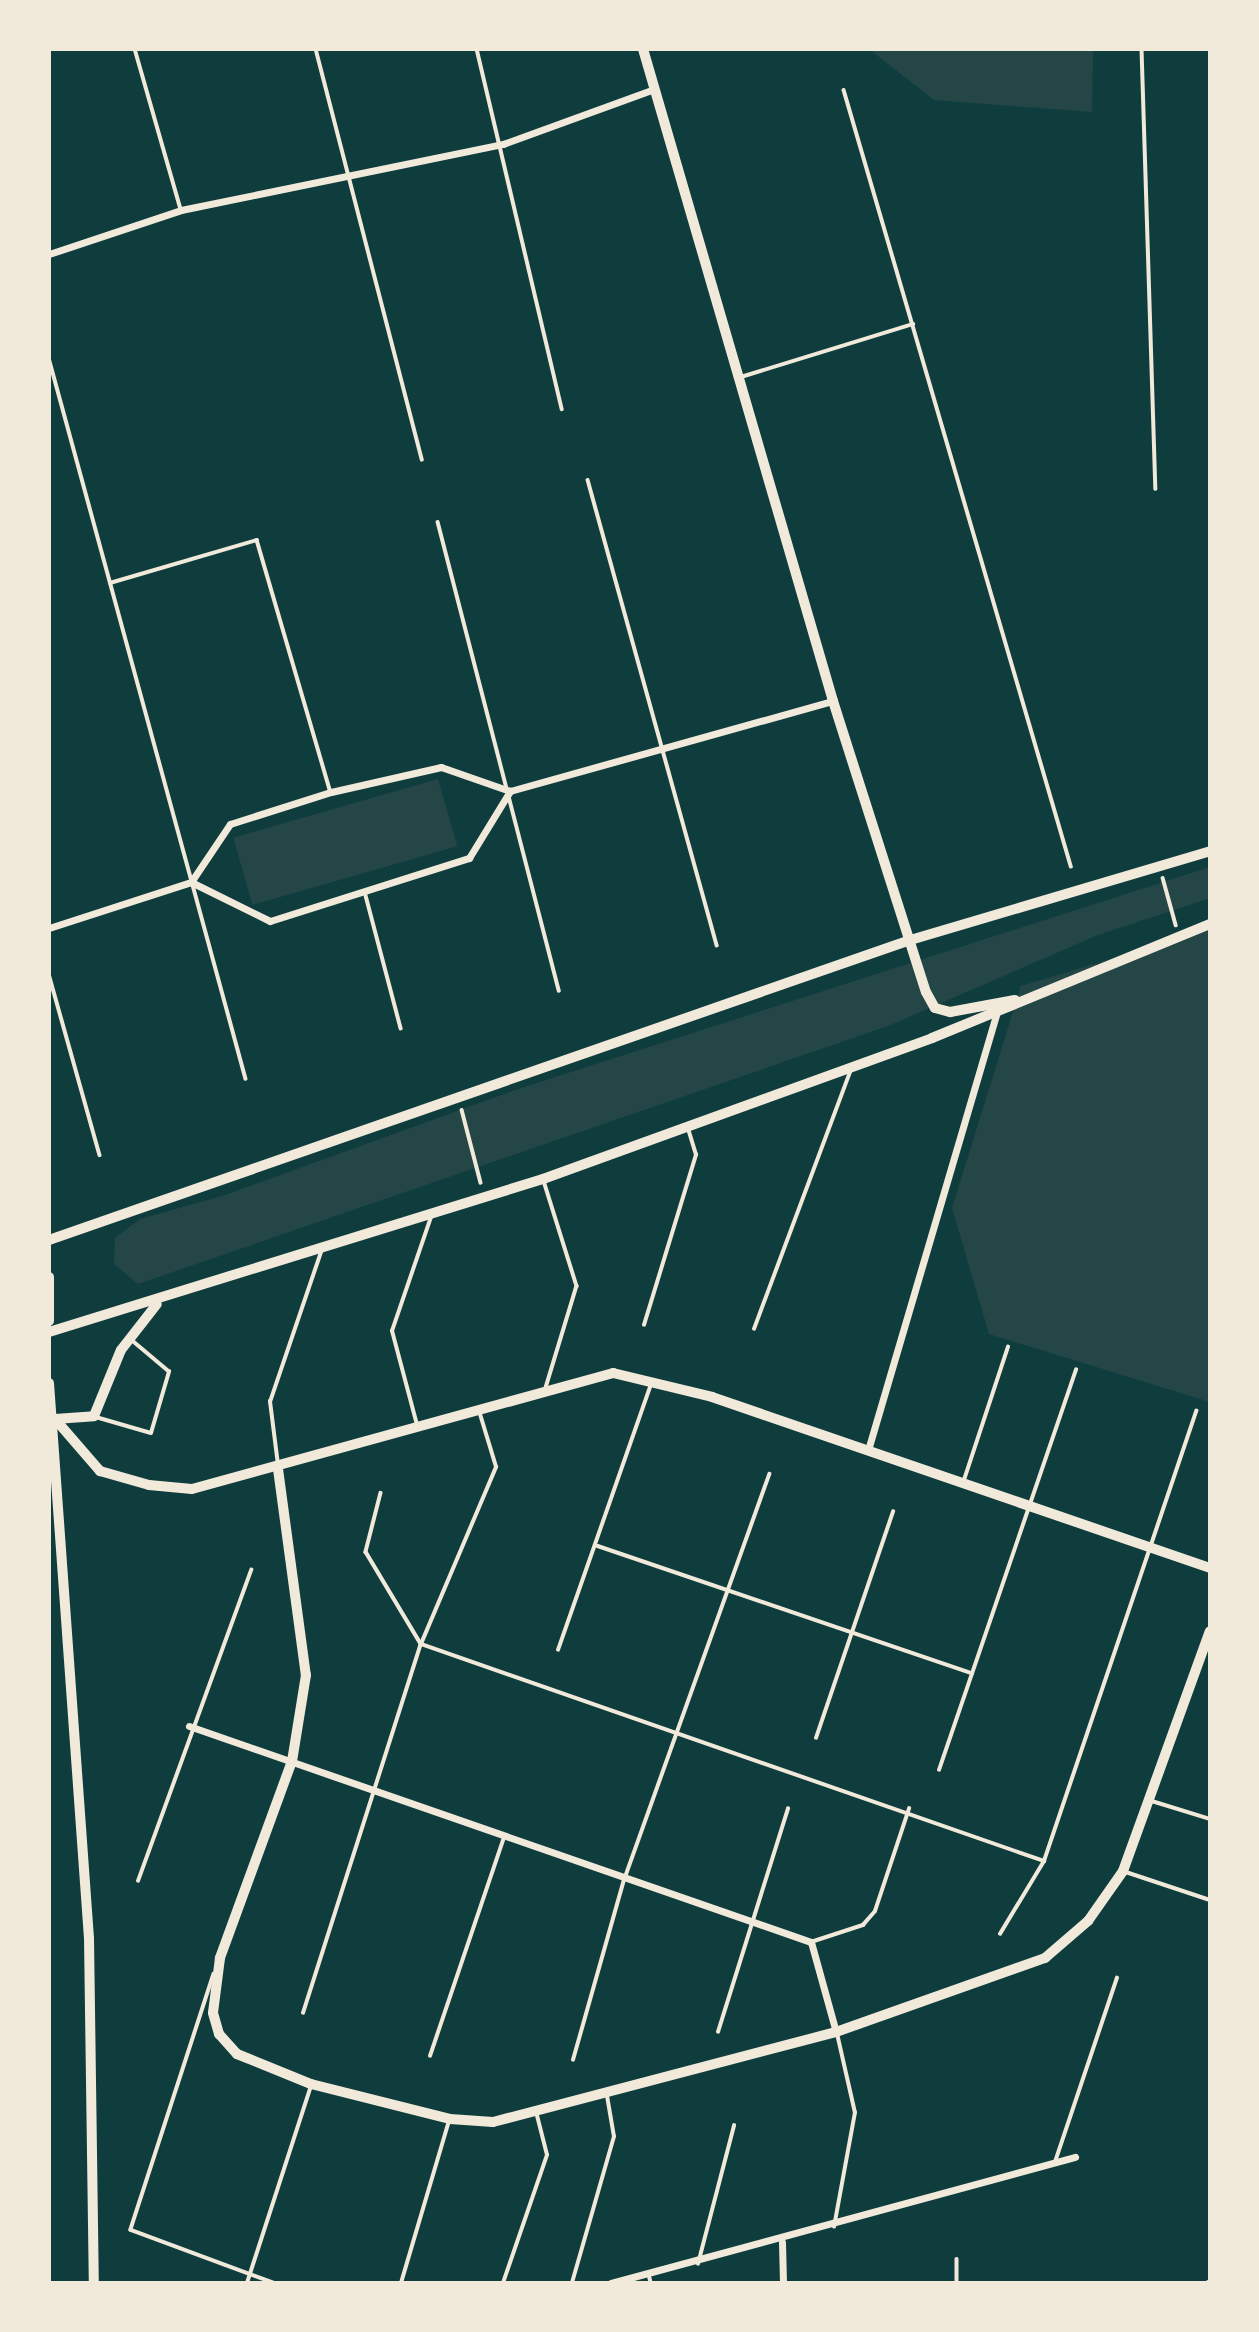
<!DOCTYPE html>
<html>
<head>
<meta charset="utf-8">
<style>
  body { margin:0 }
  #map { position:relative; width:1259px; height:2332px; overflow:hidden; background:#0f3d3e; font-family:"Zilla Slab",serif }
  div>[style] { position:absolute }
  .green>* { inset:0; background:#244646; transform-origin:0 0 }
  .path>* { height:3.5px; margin:-1.75px; padding:0 1.75px; transform-origin:1.75px; border-radius:1.75px; background:#f1e9da }
  .service>* { height:3.5px; margin:-1.75px; padding:0 1.75px; transform-origin:1.75px; border-radius:1.75px; background:#f1e9da }
  .minor>* { height:7px; margin:-3.5px; padding:0 3.5px; transform-origin:3.5px; border-radius:3.5px; background:#f1e9da }
  .tertiary>* { height:10px; margin:-5px; padding:0 5px; transform-origin:5px; border-radius:5px; background:#f1e9da }
  .secondary>* { height:10px; margin:-5px; padding:0 5px; transform-origin:5px; border-radius:5px; background:#f1e9da }
  span { translate:-50% -50%; white-space:nowrap; text-align:center; line-height:1.15; -webkit-text-stroke:7px #f1e9da; paint-order:stroke }
  .frame { position:absolute; inset:0; border:51px solid #f1e9da; pointer-events:none }
</style>
</head>
<body>
<div id="map">
  <div class="green">
    <div style="clip-path:polygon(869px 49px,1093px 49px,1092px 112px,934px 100px)"></div>
    <div style="left:438px;top:779px;width:70px;height:213px;rotate:74deg"></div>
    <div style="clip-path:polygon(1210px 867px,1210px 898px,1098px 935px,888px 1026px,138px 1284px,114px 1264px,115px 1238px,140px 1219px,222px 1196px,518px 1089px)"></div>
    <div style="clip-path:polygon(1210px 929px,1210px 1402px,989px 1334px,952px 1208px,1021px 986px)"></div>
  </div>
  <div class="path">
    <div style="left:1163px;top:878px;width:49px;rotate:74.5deg"></div>
    <div style="left:462px;top:1110px;width:75px;rotate:75.4deg"></div>
  </div>
  <div class="service">
    <div style="left:135px;top:49px;width:166px;rotate:74deg"></div>
    <div style="left:316px;top:49px;width:424px;rotate:75.5deg"></div>
    <div style="left:477px;top:49px;width:370px;rotate:76.7deg"></div>
    <div style="left:1142px;top:49px;width:440px;rotate:88.2deg"></div>
    <div style="left:844px;top:90px;width:809px;rotate:73.69deg"></div>
    <div style="left:49px;top:358px;width:747px;rotate:74.72deg"></div>
    <div style="left:741px;top:377px;width:180px;rotate:-17.1deg"></div>
    <div style="left:588px;top:480px;width:483px;rotate:74.5deg"></div>
    <div style="left:438px;top:522px;width:484px;rotate:75.5deg"></div>
    <div style="left:110px;top:583px;width:153px;rotate:-16.3deg"></div>
    <div style="left:257px;top:540px;width:260px;rotate:73.7deg"></div>
    <div style="left:365px;top:892px;width:141px;rotate:75.2deg"></div>
    <div style="left:49px;top:974px;width:188px;rotate:74.3deg"></div>
    <div style="left:544px;top:1181px;width:110px;rotate:72.6deg"></div>
    <div style="left:577px;top:1286px;width:110px;rotate:106.9deg"></div>
    <div style="left:644px;top:1325px;width:178px;rotate:-73deg"></div>
    <div style="left:696px;top:1155px;width:27px;rotate:-107deg"></div>
    <div style="left:754px;top:1329px;width:277px;rotate:-69.5deg"></div>
    <div style="left:96px;top:1417px;width:57px;rotate:16.2deg"></div>
    <div style="left:151px;top:1433px;width:64px;rotate:-73.6deg"></div>
    <div style="left:169px;top:1372px;width:50px;rotate:-139.9deg"></div>
    <div style="left:417px;top:1425px;width:97px;rotate:-104.9deg"></div>
    <div style="left:392px;top:1331px;width:120px;rotate:-71.1deg"></div>
    <div style="left:278px;top:1465px;width:64px;rotate:-97.2deg"></div>
    <div style="left:270px;top:1402px;width:158px;rotate:-71.2deg"></div>
    <div style="left:964px;top:1480px;width:140px;rotate:-71.7deg"></div>
    <div style="left:381px;top:1493px;width:61px;rotate:104.3deg"></div>
    <div style="left:366px;top:1552px;width:107px;rotate:59.1deg"></div>
    <div style="left:421px;top:1644px;width:660px;rotate:19.2deg"></div>
    <div style="left:598px;top:1546px;width:395px;rotate:18.8deg"></div>
    <div style="left:558px;top:1650px;width:282px;rotate:-70.7deg"></div>
    <div style="left:816px;top:1738px;width:239px;rotate:-71.2deg"></div>
    <div style="left:939px;top:1770px;width:423px;rotate:-71.1deg"></div>
    <div style="left:1152px;top:1801px;width:61px;rotate:17.2deg"></div>
    <div style="left:1126px;top:1872px;width:89px;rotate:18.4deg"></div>
    <div style="left:138px;top:1881px;width:331px;rotate:-70deg"></div>
    <div style="left:1000px;top:1934px;width:85px;rotate:-58.9deg"></div>
    <div style="left:1044px;top:1861px;width:475px;rotate:-71.3deg"></div>
    <div style="left:811px;top:1942px;width:55px;rotate:-18.1deg"></div>
    <div style="left:863px;top:1925px;width:18px;rotate:-49deg"></div>
    <div style="left:875px;top:1911px;width:108px;rotate:-71.6deg"></div>
    <div style="left:214px;top:1974px;width:269px;rotate:108deg"></div>
    <div style="left:131px;top:2230px;width:153px;rotate:20.3deg"></div>
    <div style="left:303px;top:2013px;width:387px;rotate:-72.3deg"></div>
    <div style="left:421px;top:1644px;width:192px;rotate:-67deg"></div>
    <div style="left:496px;top:1467px;width:59px;rotate:-106.9deg"></div>
    <div style="left:718px;top:2032px;width:234px;rotate:-72.6deg"></div>
    <div style="left:430px;top:2056px;width:231px;rotate:-71.3deg"></div>
    <div style="left:573px;top:2060px;width:187px;rotate:-74.2deg"></div>
    <div style="left:624px;top:1880px;width:431px;rotate:-70.3deg"></div>
    <div style="left:1055px;top:2162px;width:194px;rotate:-71.4deg"></div>
    <div style="left:834px;top:2227px;width:116px;rotate:-79.6deg"></div>
    <div style="left:855px;top:2113px;width:81px;rotate:-102.8deg"></div>
    <div style="left:957px;top:2259px;width:24px;rotate:90deg"></div>
    <div style="left:698px;top:2264px;width:143px;rotate:-75.4deg"></div>
    <div style="left:649px;top:2274px;width:9px;rotate:77deg"></div>
    <div style="left:247px;top:2283px;width:207px;rotate:-72deg"></div>
    <div style="left:401px;top:2283px;width:169px;rotate:-73.5deg"></div>
    <div style="left:503px;top:2283px;width:135px;rotate:-71deg"></div>
    <div style="left:547px;top:2155px;width:44px;rotate:-104.3deg"></div>
    <div style="left:572px;top:2283px;width:152px;rotate:-74deg"></div>
    <div style="left:614px;top:2137px;width:42px;rotate:-99.7deg"></div>
  </div>
  <div class="minor">
    <div style="left:49px;top:254px;width:139px;rotate:-18.4deg"></div>
    <div style="left:181px;top:210px;width:329px;rotate:-11.6deg"></div>
    <div style="left:503px;top:144px;width:161px;rotate:-20deg"></div>
    <div style="left:510px;top:791px;width:335px;rotate:-15.6deg"></div>
    <div style="left:191px;top:882px;width:88px;rotate:26.3deg"></div>
    <div style="left:270px;top:921px;width:209px;rotate:-17.6deg"></div>
    <div style="left:469px;top:858px;width:79px;rotate:-58.5deg"></div>
    <div style="left:49px;top:928px;width:149px;rotate:-17.9deg"></div>
    <div style="left:191px;top:882px;width:70px;rotate:-56.1deg"></div>
    <div style="left:230px;top:824px;width:106px;rotate:-17.6deg"></div>
    <div style="left:331px;top:792px;width:113px;rotate:-12.8deg"></div>
    <div style="left:441px;top:767px;width:73px;rotate:19.2deg"></div>
    <div style="left:868px;top:1450px;width:457px;rotate:-73.6deg"></div>
    <div style="left:189px;top:1726px;width:658px;rotate:19.15deg"></div>
    <div style="left:811px;top:1942px;width:93px;rotate:74.5deg"></div>
    <div style="left:782px;top:2242px;width:41px;rotate:88.6deg"></div>
    <div style="left:611px;top:2283px;width:481px;rotate:-15.2deg"></div>
    <div style="left:1208px;top:2283px;width:2px"></div>
  </div>
  <div class="tertiary">
    <div style="left:643px;top:49px;width:679px;rotate:73.75deg"></div>
    <div style="left:833px;top:701px;width:305px;rotate:72.3deg"></div>
    <div style="left:926px;top:992px;width:18px;rotate:61deg"></div>
    <div style="left:935px;top:1008px;width:16px;rotate:15deg"></div>
    <div style="left:950px;top:1012px;width:66px;rotate:-10.5deg"></div>
    <div style="left:49px;top:1240px;width:909px;rotate:-19.21deg"></div>
    <div style="left:907px;top:941px;width:316px;rotate:-16.5deg"></div>
    <div style="left:49px;top:1332px;width:517px;rotate:-17.21deg"></div>
    <div style="left:543px;top:1179px;width:414px;rotate:-19.9deg"></div>
    <div style="left:932px;top:1038px;width:300px;rotate:-22.3deg"></div>
    <div style="left:55px;top:1419px;width:69px;rotate:49.1deg"></div>
    <div style="left:100px;top:1471px;width:51px;rotate:15.9deg"></div>
    <div style="left:149px;top:1485px;width:43px;rotate:5.3deg"></div>
    <div style="left:192px;top:1489px;width:437px;rotate:-15.4deg"></div>
    <div style="left:613px;top:1373px;width:102px;rotate:13.6deg"></div>
    <div style="left:712px;top:1397px;width:527px;rotate:18.95deg"></div>
    <div style="left:55px;top:1419px;width:39px;rotate:-4deg"></div>
    <div style="left:94px;top:1416px;width:71px;rotate:-67.8deg"></div>
    <div style="left:121px;top:1350px;width:58px;rotate:-52deg"></div>
    <div style="left:278px;top:1469px;width:208px;rotate:82.3deg"></div>
    <div style="left:306px;top:1675px;width:87px;rotate:99.2deg"></div>
    <div style="left:292px;top:1761px;width:210px;rotate:110.1deg"></div>
    <div style="left:220px;top:1958px;width:55px;rotate:97.3deg"></div>
    <div style="left:213px;top:2013px;width:22px;rotate:74deg"></div>
    <div style="left:219px;top:2034px;width:27px;rotate:48deg"></div>
    <div style="left:237px;top:2054px;width:80px;rotate:22.1deg"></div>
    <div style="left:311px;top:2084px;width:143px;rotate:14.1deg"></div>
    <div style="left:450px;top:2119px;width:43px;rotate:4deg"></div>
    <div style="left:493px;top:2122px;width:355px;rotate:-14.7deg"></div>
    <div style="left:836px;top:2032px;width:222px;rotate:-19.5deg"></div>
    <div style="left:1045px;top:1958px;width:57px;rotate:-40.7deg"></div>
    <div style="left:1088px;top:1921px;width:61px;rotate:-55deg"></div>
    <div style="left:1123px;top:1871px;width:255px;rotate:-70.1deg"></div>
  </div>
  <div class="secondary">
    <div style="left:49px;top:1277px;width:44px;rotate:90deg"></div>
    <div style="left:49px;top:1383px;width:556px;rotate:85.88deg"></div>
    <div style="left:89px;top:1938px;width:345px;rotate:89.2deg"></div>
  </div>
  <div class="frame"></div>
</div>
</body>
</html>
